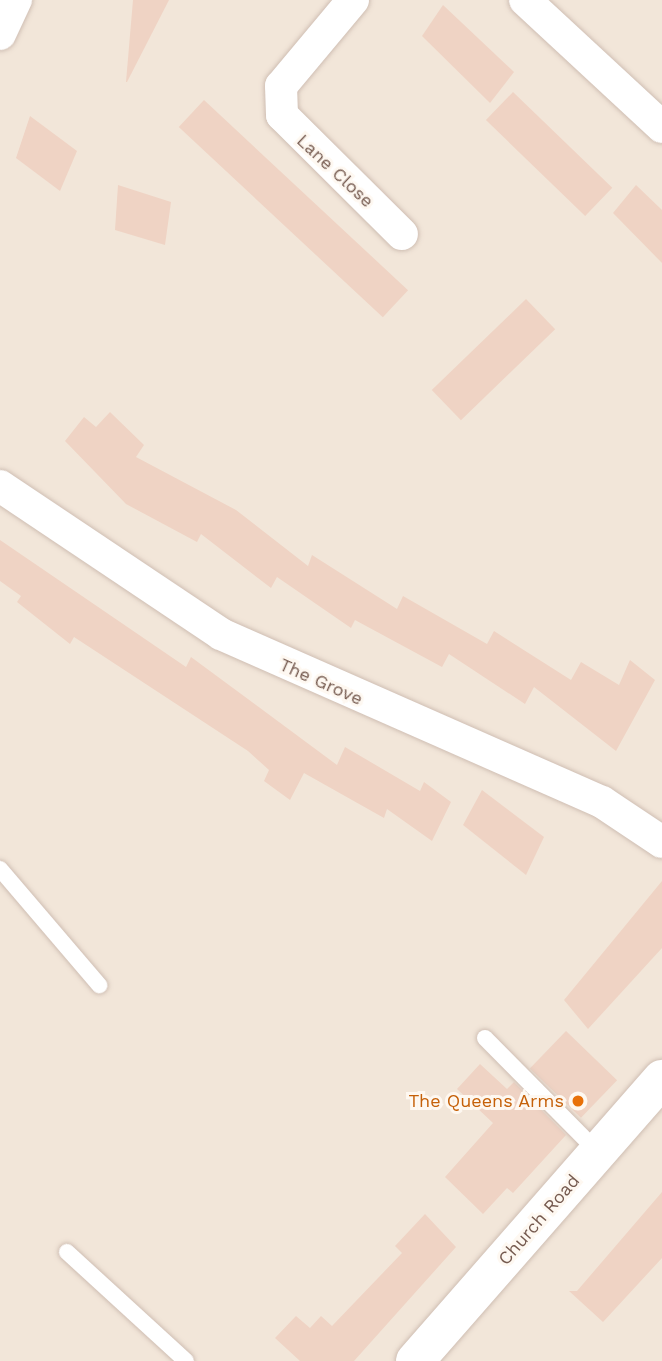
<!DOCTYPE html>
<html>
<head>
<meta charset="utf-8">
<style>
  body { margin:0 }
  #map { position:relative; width:662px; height:1361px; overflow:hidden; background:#fbf4eb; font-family:"Work Sans",sans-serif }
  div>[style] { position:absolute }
  .residential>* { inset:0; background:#f2e6d9; transform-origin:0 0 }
  .building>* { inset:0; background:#efd3c4; transform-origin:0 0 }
  .roads { filter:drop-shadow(0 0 2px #cfbeb3) drop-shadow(0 0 2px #cfbeb3) }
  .service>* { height:16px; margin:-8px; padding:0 8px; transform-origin:8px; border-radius:8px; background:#fff }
  .minor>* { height:32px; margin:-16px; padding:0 16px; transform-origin:16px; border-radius:16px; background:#fff }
  .secondary>* { height:38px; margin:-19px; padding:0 19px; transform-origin:19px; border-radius:19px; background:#fff }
  .dots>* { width:19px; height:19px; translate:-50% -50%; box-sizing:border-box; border:4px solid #fef8f1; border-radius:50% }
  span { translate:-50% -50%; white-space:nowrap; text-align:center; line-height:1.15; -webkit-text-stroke:6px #fef8f1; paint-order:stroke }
  .street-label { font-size:18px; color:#755a4f }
  .food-label { font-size:18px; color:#c56008 }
  .right { translate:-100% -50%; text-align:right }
</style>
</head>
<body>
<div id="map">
  <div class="residential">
    <div style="left:0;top:0;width:662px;height:1361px"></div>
  </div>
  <div class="building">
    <div style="clip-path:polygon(133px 0,169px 0,127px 82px,126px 82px)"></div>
    <div style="clip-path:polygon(443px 5px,514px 72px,490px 103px,422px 36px)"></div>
    <div style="left:513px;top:92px;width:138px;height:39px;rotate:44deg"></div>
    <div style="left:204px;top:100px;width:279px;height:37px;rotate:43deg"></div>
    <div style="clip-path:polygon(30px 116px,77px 151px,60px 191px,16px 158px)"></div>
    <div style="clip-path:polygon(118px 185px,171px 202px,165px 245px,115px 230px)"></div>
    <div style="clip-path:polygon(636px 185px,662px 210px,662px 263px,613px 213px)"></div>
    <div style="left:526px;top:299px;width:42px;height:131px;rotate:46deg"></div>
    <div style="clip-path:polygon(110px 412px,144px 445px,136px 457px,236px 510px,308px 566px,312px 555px,397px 609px,403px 596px,487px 644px,494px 631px,571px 680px,581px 662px,619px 685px,630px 660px,655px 680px,616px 751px,534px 687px,525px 704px,449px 654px,442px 667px,355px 620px,351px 628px,277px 577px,271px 588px,201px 534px,197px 542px,126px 504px,65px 441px,84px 417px,96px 427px)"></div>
    <div style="clip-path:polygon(0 540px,186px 667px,191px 657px,337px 765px,345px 747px,420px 791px,424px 782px,451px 802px,432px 841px,387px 809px,384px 818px,304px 773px,290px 800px,264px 781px,269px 770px,248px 751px,74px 637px,70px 644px,17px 602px,21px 596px,0 581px)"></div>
    <div style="clip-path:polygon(482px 790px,544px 837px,526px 875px,463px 825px)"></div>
    <div style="clip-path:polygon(662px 881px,662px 948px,588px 1029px,564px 1000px)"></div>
    <div style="left:566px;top:1031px;width:71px;height:52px;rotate:44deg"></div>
    <div style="clip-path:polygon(480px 1064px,507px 1089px,514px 1082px,566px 1135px,513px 1193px,507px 1188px,483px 1214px,445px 1177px,493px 1123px,457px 1089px)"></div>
    <div style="clip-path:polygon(662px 1192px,662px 1258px,603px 1322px,569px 1291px,577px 1291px)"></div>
    <div style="clip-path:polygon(425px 1214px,456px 1247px,354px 1361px,300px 1361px,275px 1338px,296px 1316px,310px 1328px,321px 1316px,332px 1326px,402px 1253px,395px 1246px)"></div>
  </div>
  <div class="roads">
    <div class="service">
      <div style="left:0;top:869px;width:153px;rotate:49.5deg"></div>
      <div style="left:485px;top:1038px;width:161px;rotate:45.3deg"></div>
      <div style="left:67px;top:1252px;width:161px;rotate:42.5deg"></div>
    </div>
    <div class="minor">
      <div style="left:353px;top:0;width:112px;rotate:129.9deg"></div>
      <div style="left:281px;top:86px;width:29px;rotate:88deg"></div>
      <div style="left:282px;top:115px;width:169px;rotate:44.8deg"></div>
      <div style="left:525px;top:0;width:187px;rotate:42.8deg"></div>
      <div style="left:0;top:34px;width:38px;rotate:-65deg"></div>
      <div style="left:0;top:486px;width:266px;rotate:33.8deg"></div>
      <div style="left:221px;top:634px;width:416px;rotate:23.8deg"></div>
      <div style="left:602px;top:802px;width:72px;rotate:33.7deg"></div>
    </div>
    <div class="secondary">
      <div style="left:415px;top:1361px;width:375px;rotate:-48.8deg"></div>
    </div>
  </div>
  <div class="dots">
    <div style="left:578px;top:1101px;background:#e8710a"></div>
  </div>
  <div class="street-label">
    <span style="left:335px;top:171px;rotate:43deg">Lane Close</span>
    <span style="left:321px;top:682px;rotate:24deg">The Grove</span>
    <span style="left:539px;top:1220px;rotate:-49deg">Church Road</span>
  </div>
  <div class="food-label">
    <span class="right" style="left:564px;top:1101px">The Queens Arms</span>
  </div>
</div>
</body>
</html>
